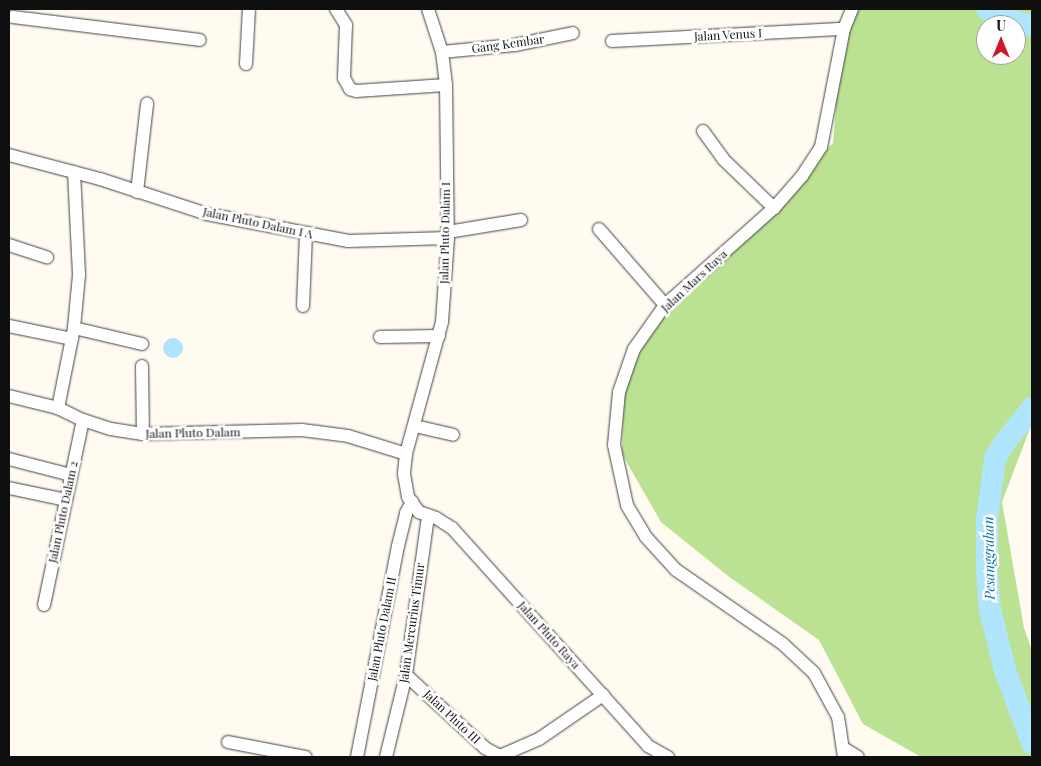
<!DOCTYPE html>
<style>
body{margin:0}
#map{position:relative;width:1041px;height:766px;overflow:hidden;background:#fffbf1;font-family:"Playfair Display",serif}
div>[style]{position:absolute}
.forest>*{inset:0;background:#bbe193}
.water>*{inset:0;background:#afe5fd}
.round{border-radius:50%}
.river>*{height:22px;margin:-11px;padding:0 11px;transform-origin:11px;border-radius:11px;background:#afe5fd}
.roads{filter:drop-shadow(0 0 1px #424242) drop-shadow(0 0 1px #424242)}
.minor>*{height:12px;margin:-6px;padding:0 6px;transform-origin:6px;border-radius:6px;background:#fff}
span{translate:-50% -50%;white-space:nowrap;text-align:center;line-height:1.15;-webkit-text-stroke:5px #fff;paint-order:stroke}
.street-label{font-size:12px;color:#0f0f0f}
.water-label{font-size:14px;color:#0972b0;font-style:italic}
.frame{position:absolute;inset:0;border:10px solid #0f0f0f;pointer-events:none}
.north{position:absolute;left:976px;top:15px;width:50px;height:50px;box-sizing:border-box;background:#fff;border:1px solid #9f9f9f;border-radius:50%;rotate:0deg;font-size:14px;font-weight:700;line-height:20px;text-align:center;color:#0f0f0f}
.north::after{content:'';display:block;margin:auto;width:18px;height:22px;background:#cf172c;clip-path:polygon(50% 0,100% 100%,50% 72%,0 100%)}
</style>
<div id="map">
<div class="forest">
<i style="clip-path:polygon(evenodd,848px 9px,1032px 9px,1032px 423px,1002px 502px,1024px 628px,1032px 651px,1032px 757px,921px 757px,863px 724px,819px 640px,728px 576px,661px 522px,622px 454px,624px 388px,654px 321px,833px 143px,842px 31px,848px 9px,986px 25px,1016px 25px,1016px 55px,986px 55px,986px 25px)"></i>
</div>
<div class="water">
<i class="round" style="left:163px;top:338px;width:20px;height:20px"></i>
</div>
<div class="river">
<i style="left:987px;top:9px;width:20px;rotate:30deg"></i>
<i style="left:1004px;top:19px;width:29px;rotate:14deg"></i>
<i style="left:1032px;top:408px;width:51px;rotate:127.8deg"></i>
<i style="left:1001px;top:448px;width:13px;rotate:119deg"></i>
<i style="left:995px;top:459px;width:62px;rotate:97.5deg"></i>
<i style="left:987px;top:520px;width:50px;rotate:90deg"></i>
<i style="left:987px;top:570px;width:39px;rotate:86deg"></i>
<i style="left:990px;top:609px;width:63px;rotate:76.2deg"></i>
<i style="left:1005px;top:670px;width:78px;rotate:69.7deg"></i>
</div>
<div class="roads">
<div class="minor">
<i style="left:336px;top:9px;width:19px;rotate:58deg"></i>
<i style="left:346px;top:25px;width:53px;rotate:92.2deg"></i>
<i style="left:344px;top:78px;width:13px;rotate:61deg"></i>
<i style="left:350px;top:89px;width:6px;rotate:18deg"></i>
<i style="left:356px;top:91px;width:90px;rotate:-3.8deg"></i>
<i style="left:428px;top:9px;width:45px;rotate:72deg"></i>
<i style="left:442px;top:52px;width:33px;rotate:83deg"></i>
<i style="left:446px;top:85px;width:153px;rotate:89.3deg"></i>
<i style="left:448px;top:238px;width:84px;rotate:94.1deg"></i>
<i style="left:442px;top:322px;width:137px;rotate:105.3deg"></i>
<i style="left:406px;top:454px;width:20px;rotate:96deg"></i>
<i style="left:404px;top:474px;width:23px;rotate:80deg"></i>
<i style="left:408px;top:497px;width:19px;rotate:54deg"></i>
<i style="left:419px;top:512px;width:18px;rotate:19deg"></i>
<i style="left:436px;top:518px;width:19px;rotate:32deg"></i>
<i style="left:452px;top:528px;width:293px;rotate:48deg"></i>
<i style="left:648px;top:746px;width:23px;rotate:29deg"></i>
<i style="left:13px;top:17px;width:188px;rotate:7deg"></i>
<i style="left:612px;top:41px;width:232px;rotate:-3deg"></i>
<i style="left:442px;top:52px;width:73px;rotate:-5.5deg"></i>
<i style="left:515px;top:45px;width:59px;rotate:-11.7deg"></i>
<i style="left:246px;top:64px;width:55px;rotate:-86.9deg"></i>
<i style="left:703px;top:131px;width:34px;rotate:54deg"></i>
<i style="left:723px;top:159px;width:71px;rotate:43.9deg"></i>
<i style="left:9px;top:155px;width:94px;rotate:14.8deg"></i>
<i style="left:100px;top:179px;width:113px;rotate:18.1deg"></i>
<i style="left:207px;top:214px;width:144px;rotate:10.8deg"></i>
<i style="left:348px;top:241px;width:100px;rotate:-1.7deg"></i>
<i style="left:74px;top:172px;width:103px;rotate:87.2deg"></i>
<i style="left:79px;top:275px;width:53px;rotate:95.4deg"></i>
<i style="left:74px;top:328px;width:82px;rotate:101.3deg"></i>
<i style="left:58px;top:408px;width:28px;rotate:26deg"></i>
<i style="left:83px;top:420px;width:29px;rotate:18deg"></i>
<i style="left:111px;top:429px;width:32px;rotate:9deg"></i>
<i style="left:143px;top:434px;width:159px;rotate:-1.4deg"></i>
<i style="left:302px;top:430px;width:46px;rotate:7.4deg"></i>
<i style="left:348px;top:436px;width:61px;rotate:17.2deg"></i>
<i style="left:137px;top:192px;width:89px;rotate:-83.5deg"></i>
<i style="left:599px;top:229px;width:101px;rotate:49deg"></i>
<i style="left:448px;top:232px;width:74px;rotate:-9.3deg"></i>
<i style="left:9px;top:245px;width:40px;rotate:18deg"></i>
<i style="left:303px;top:306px;width:73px;rotate:-87.6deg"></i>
<i style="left:9px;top:326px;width:64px;rotate:11.7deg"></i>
<i style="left:74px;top:328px;width:70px;rotate:13.2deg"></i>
<i style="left:380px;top:337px;width:59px;rotate:-1deg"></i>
<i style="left:142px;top:366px;width:68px;rotate:89.2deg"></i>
<i style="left:9px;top:396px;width:50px;rotate:13.8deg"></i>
<i style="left:415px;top:426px;width:39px;rotate:13deg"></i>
<i style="left:9px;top:459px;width:64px;rotate:14.5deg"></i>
<i style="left:9px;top:488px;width:58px;rotate:11.9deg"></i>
<i style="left:44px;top:605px;width:189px;rotate:-78.1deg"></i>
<i style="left:406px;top:675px;width:108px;rotate:42.7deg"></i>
<i style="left:485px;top:748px;width:17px;rotate:28deg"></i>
<i style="left:500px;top:756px;width:43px;rotate:-23.6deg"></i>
<i style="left:539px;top:739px;width:78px;rotate:-34.5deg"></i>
<i style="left:228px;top:742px;width:79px;rotate:10.9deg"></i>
<i style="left:845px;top:749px;width:15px;rotate:32deg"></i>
<i style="left:357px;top:757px;width:215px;rotate:-79deg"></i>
<i style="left:398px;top:546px;width:34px;rotate:-76deg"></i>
<i style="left:406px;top:513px;width:13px;rotate:-61deg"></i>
<i style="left:386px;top:757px;width:84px;rotate:-76.3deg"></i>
<i style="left:406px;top:675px;width:161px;rotate:-82.1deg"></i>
<i style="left:844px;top:757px;width:40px;rotate:-98.5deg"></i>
<i style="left:838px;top:717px;width:50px;rotate:-118.6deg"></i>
<i style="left:814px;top:673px;width:42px;rotate:-136.9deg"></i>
<i style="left:783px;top:644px;width:130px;rotate:-145.3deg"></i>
<i style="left:676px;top:570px;width:45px;rotate:-132.3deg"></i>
<i style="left:646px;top:537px;width:37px;rotate:-121deg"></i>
<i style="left:627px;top:505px;width:61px;rotate:-102.2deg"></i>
<i style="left:614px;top:445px;width:53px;rotate:-84.6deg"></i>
<i style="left:619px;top:392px;width:46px;rotate:-70.8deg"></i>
<i style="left:634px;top:349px;width:54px;rotate:-54.8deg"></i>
<i style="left:665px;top:305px;width:146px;rotate:-41.7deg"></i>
<i style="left:774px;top:208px;width:43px;rotate:-48.8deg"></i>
<i style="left:802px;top:176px;width:35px;rotate:-57deg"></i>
<i style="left:821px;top:147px;width:120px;rotate:-79deg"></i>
<i style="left:844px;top:29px;width:22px;rotate:-68deg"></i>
</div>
</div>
<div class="street-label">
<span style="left:728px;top:35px;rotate:-3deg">Jalan Venus I</span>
<span style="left:508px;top:44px;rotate:-8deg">Gang Kembar</span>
<span style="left:258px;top:223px;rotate:12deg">Jalan Pluto Dalam I A</span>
<span style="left:445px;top:233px;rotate:-89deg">Jalan Pluto Dalam I</span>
<span style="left:694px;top:281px;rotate:-43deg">Jalan Mars Raya</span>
<span style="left:193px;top:433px;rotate:-1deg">Jalan Pluto Dalam</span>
<span style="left:63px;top:512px;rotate:-78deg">Jalan Pluto Dalam 2</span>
<span style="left:412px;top:623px;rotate:-82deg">Jalan Mercurius Timur</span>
<span style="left:382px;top:629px;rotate:-79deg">Jalan Pluto Dalam II</span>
<span style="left:549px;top:635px;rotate:48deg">Jalan Pluto Raya</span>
<span style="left:452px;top:717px;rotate:43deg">Jalan Pluto III</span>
</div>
<div class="water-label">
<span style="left:989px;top:558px;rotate:-91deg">Pesanggrahan</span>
</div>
<div class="frame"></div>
<div class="north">U</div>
</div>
